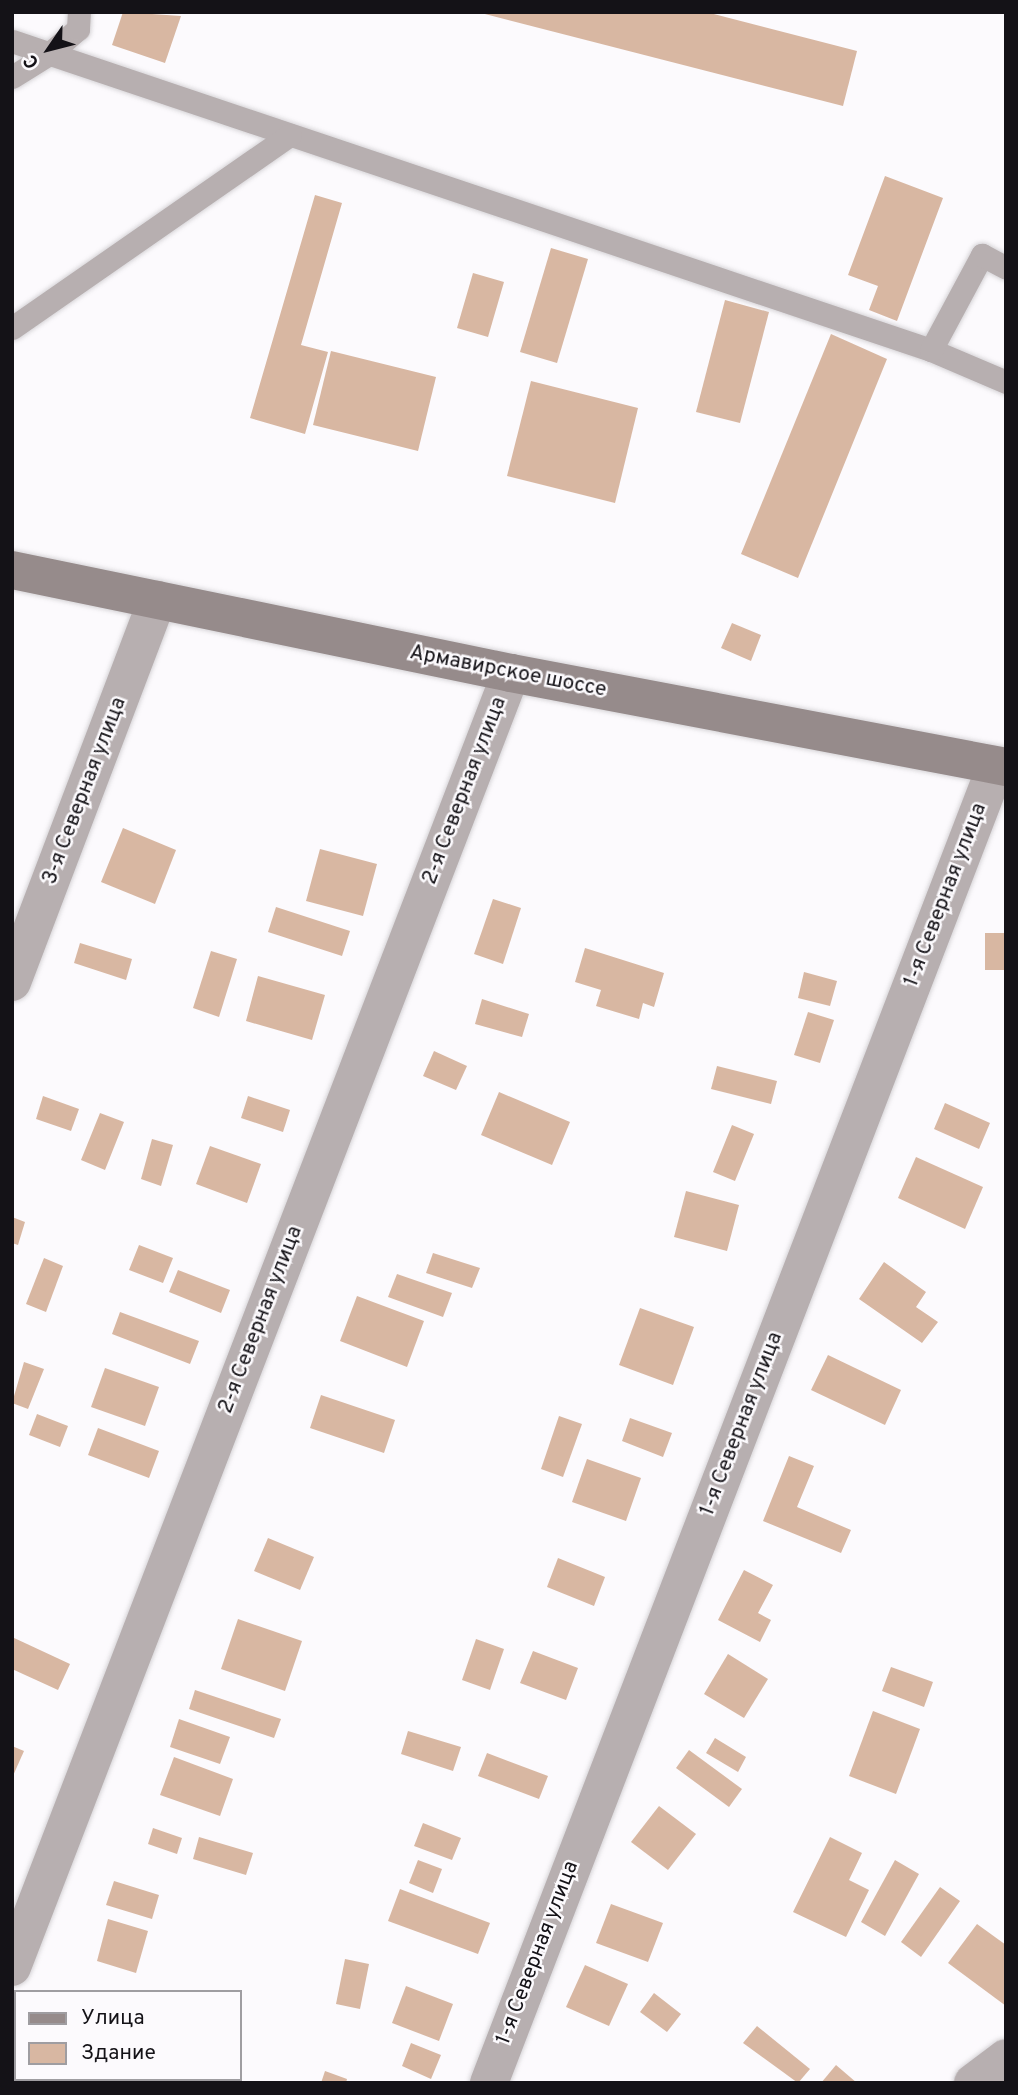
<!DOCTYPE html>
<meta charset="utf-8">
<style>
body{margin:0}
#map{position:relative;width:1018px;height:2095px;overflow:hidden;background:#fcfafd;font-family:Overpass,sans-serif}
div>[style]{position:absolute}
.building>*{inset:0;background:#d8b7a2}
.roads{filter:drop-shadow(0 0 2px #d7d5d8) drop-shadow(0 0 2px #d7d5d8)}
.service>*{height:23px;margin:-11.5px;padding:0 11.5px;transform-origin:11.5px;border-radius:11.5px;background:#b7afb0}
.minor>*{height:38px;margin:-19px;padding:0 19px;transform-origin:19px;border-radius:19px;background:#b7afb0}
.secondary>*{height:38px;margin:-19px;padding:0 19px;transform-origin:19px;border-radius:19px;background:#968b8b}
span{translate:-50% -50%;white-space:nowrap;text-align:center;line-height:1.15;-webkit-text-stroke:5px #fcfafd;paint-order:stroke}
.street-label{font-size:21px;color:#141217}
.frame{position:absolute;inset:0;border:14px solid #141217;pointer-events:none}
.legend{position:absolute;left:14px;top:1990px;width:228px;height:91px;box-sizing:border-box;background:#fcfafd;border:2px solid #9f9da1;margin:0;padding:9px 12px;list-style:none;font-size:21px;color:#141217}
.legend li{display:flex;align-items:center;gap:14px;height:35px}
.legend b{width:35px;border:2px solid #9f9da1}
.north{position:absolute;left:14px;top:14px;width:70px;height:70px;-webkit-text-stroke:5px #fcfafd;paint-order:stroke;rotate:235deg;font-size:19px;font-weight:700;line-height:28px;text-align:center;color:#141217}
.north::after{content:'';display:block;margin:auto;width:24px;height:32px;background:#141217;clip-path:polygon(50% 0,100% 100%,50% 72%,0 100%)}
</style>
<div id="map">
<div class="building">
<i style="clip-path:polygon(123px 12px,181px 16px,165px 63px,112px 45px)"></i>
<i style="clip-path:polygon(706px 12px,857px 51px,843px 106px,481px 13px)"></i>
<i style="clip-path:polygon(885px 176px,943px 198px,897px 321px,869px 310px,878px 286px,848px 275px)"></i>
<i style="clip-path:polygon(315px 195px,342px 203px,301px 345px,328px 352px,305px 434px,250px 418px)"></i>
<i style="clip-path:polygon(551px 248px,588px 259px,557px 363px,520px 352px)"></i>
<i style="clip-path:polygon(473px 273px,504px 282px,488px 337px,457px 328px)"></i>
<i style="clip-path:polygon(725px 300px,769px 312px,740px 423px,696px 412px)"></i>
<i style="clip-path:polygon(831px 334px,887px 359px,798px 578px,741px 554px)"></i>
<i style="clip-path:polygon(331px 351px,436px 377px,418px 451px,313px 425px)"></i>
<i style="clip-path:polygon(531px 381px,638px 408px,615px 503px,507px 476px)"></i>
<i style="clip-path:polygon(732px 623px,761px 635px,751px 661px,721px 648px)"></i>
<i style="clip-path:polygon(123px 828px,176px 850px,155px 904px,101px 882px)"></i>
<i style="clip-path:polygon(320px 849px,377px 864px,363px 916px,306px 901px)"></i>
<i style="clip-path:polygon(493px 899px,521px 908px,503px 964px,474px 954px)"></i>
<i style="clip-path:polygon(276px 907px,350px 931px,342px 956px,268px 932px)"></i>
<i style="clip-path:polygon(985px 933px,1006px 933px,1006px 970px,985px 970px)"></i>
<i style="clip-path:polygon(80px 943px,132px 959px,126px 980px,74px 963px)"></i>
<i style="clip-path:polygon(585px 948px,664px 973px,654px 1007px,643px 1003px,639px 1019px,596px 1006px,601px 990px,575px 982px)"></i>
<i style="clip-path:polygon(211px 951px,237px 959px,219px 1017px,193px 1008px)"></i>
<i style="clip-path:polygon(804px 972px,837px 981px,830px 1006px,798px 998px)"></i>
<i style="clip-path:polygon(258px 976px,325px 995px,312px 1040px,246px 1021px)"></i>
<i style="clip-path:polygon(482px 999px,529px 1014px,522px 1037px,475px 1024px)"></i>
<i style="clip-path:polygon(808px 1012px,834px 1020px,820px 1063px,794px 1055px)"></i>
<i style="clip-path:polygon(434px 1051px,467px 1066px,456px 1090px,423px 1076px)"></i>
<i style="clip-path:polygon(717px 1066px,777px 1081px,771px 1104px,711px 1089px)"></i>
<i style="clip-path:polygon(499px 1092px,570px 1122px,552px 1165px,481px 1135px)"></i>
<i style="clip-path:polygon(43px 1096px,79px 1109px,71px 1131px,36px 1119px)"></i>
<i style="clip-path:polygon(248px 1096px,290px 1110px,283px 1132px,241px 1118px)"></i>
<i style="clip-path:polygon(945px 1103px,990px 1123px,979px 1149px,934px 1129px)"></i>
<i style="clip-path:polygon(100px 1113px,124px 1122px,105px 1170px,81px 1160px)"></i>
<i style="clip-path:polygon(732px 1125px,754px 1134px,735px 1181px,713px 1172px)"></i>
<i style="clip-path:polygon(152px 1139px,173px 1145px,161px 1186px,141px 1179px)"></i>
<i style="clip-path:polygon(210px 1146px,261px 1164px,247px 1203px,196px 1184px)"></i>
<i style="clip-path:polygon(916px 1157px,983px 1187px,965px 1229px,898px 1198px)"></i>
<i style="clip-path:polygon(686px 1191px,739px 1205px,727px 1251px,674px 1237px)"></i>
<i style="clip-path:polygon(12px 1217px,25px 1222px,18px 1245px,12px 1243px)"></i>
<i style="clip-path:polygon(139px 1245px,173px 1258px,163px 1283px,129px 1270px)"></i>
<i style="clip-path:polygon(433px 1253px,480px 1268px,472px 1288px,426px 1273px)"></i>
<i style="clip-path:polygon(44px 1258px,63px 1266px,46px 1312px,26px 1304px)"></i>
<i style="clip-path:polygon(884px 1262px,926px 1292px,916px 1307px,938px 1322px,922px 1343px,859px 1299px)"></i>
<i style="clip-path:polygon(178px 1270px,230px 1290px,221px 1313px,169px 1292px)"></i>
<i style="clip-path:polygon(397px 1274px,452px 1293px,443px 1317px,388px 1297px)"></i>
<i style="clip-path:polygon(357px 1296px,424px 1321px,407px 1367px,340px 1341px)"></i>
<i style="clip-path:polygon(640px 1308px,694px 1327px,673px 1385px,619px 1365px)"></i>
<i style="clip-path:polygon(120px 1312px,199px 1341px,190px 1364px,112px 1334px)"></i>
<i style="clip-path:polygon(828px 1355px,901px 1390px,885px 1425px,811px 1390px)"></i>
<i style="clip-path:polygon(24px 1362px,44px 1369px,28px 1409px,12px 1403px)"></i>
<i style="clip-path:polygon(105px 1368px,159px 1387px,145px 1426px,91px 1407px)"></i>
<i style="clip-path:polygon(321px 1395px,395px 1420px,384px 1453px,310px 1428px)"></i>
<i style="clip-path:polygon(37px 1414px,68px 1426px,60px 1447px,29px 1435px)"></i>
<i style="clip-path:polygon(559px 1416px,582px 1424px,563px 1477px,541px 1469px)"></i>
<i style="clip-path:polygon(630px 1418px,672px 1433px,663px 1457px,622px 1441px)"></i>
<i style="clip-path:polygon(98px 1428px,159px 1451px,149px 1478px,88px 1455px)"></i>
<i style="clip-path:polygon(789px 1456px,814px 1466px,797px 1507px,851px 1530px,841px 1553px,763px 1521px)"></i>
<i style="clip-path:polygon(587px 1459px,641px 1478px,626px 1521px,572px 1502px)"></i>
<i style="clip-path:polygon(268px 1538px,314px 1557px,300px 1590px,254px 1571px)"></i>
<i style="clip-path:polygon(558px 1558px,605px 1577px,594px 1606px,547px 1587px)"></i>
<i style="clip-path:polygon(744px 1570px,773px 1585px,758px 1613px,771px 1620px,760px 1642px,718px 1620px)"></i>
<i style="clip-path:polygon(238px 1619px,302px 1641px,285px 1691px,221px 1669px)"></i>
<i style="clip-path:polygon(12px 1637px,70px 1664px,58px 1690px,12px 1669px)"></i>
<i style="clip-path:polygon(476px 1639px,504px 1649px,490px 1690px,462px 1680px)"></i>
<i style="clip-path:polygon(533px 1651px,578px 1668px,566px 1700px,520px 1683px)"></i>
<i style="clip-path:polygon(728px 1654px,768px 1679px,744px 1718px,704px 1694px)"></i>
<i style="clip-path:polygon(891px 1667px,933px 1682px,924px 1707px,882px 1691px)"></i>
<i style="clip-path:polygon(195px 1690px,281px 1719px,274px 1738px,189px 1709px)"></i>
<i style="clip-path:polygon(873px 1711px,920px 1729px,896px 1794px,849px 1776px)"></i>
<i style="clip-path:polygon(179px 1719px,230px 1737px,220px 1764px,170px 1747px)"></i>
<i style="clip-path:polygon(408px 1731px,461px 1747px,453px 1771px,401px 1754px)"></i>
<i style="clip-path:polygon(715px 1738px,746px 1757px,738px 1772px,706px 1753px)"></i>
<i style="clip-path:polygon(12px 1746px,24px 1751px,12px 1778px)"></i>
<i style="clip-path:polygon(689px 1750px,742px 1789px,729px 1807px,676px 1768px)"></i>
<i style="clip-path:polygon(487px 1753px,548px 1776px,539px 1799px,478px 1776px)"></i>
<i style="clip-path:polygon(174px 1757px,233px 1779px,220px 1816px,160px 1795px)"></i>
<i style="clip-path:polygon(659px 1806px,696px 1834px,668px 1870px,631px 1842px)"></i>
<i style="clip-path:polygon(423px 1823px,461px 1838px,452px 1860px,414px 1846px)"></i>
<i style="clip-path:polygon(153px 1828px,182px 1838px,177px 1854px,148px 1844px)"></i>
<i style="clip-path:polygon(199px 1837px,253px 1853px,246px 1875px,193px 1859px)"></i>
<i style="clip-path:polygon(830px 1837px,862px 1853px,849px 1880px,869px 1890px,846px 1937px,793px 1912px)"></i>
<i style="clip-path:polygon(418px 1860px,442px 1869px,433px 1893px,409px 1883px)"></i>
<i style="clip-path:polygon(895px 1860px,919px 1874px,885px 1936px,861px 1922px)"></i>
<i style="clip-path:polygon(114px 1881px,159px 1895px,152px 1919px,106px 1905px)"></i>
<i style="clip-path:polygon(940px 1887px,960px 1901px,921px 1957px,901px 1942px)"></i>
<i style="clip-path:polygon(400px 1889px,490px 1923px,478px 1954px,388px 1921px)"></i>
<i style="clip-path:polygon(611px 1904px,663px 1923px,648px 1962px,596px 1943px)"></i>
<i style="clip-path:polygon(108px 1919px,148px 1931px,136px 1973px,97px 1961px)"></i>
<i style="clip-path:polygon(977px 1924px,1006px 1945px,1006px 2006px,948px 1963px)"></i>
<i style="clip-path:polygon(345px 1959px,369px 1964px,360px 2009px,336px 2004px)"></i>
<i style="clip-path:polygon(585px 1965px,628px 1984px,609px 2026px,566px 2007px)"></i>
<i style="clip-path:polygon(406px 1986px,453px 2004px,439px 2041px,392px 2023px)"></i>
<i style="clip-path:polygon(654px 1993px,681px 2014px,667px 2032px,640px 2012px)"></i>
<i style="clip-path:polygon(757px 2026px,810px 2069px,798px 2083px,743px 2043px)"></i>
<i style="clip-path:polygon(411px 2043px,441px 2055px,431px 2079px,402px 2066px)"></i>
<i style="clip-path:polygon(836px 2065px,857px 2083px,821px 2083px)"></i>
<i style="clip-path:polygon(325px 2071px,347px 2079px,346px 2083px,321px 2083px)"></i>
</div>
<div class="roads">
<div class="service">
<i style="left:12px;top:41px;width:970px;rotate:18.58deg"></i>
<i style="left:931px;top:350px;width:82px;rotate:23.1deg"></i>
<i style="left:12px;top:77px;width:44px;rotate:-31.9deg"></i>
<i style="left:49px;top:54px;width:38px;rotate:-41deg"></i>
<i style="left:78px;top:29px;width:17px;rotate:-87deg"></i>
<i style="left:12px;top:328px;width:338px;rotate:-34.8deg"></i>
<i style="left:931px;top:350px;width:108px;rotate:-61.8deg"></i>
<i style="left:982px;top:255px;width:27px;rotate:28deg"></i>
</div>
<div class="minor">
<i style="left:12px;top:982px;width:409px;rotate:-69.2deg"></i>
<i style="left:12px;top:1967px;width:1387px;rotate:-68.91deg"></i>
<i style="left:489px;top:2083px;width:1411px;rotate:-68.94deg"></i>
<i style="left:973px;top:2083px;width:41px;rotate:-37.1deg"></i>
</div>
<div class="secondary">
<i style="left:12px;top:570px;width:510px;rotate:11.66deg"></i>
<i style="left:511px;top:673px;width:504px;rotate:10.75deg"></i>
</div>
</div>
<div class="street-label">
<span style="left:508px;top:672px;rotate:11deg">Армавирское шоссе</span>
<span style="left:85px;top:791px;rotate:-69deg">3-я Северная улица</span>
<span style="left:465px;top:791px;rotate:-69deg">2-я Северная улица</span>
<span style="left:946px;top:895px;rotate:-69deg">1-я Северная улица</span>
<span style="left:261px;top:1320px;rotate:-69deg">2-я Северная улица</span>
<span style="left:742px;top:1424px;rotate:-69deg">1-я Северная улица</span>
<span style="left:538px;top:1953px;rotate:-69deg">1-я Северная улица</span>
</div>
<div class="frame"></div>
<ul class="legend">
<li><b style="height:9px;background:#968b8b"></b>Улица</li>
<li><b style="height:19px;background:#d8b7a2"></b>Здание</li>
</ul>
<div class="north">С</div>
</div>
